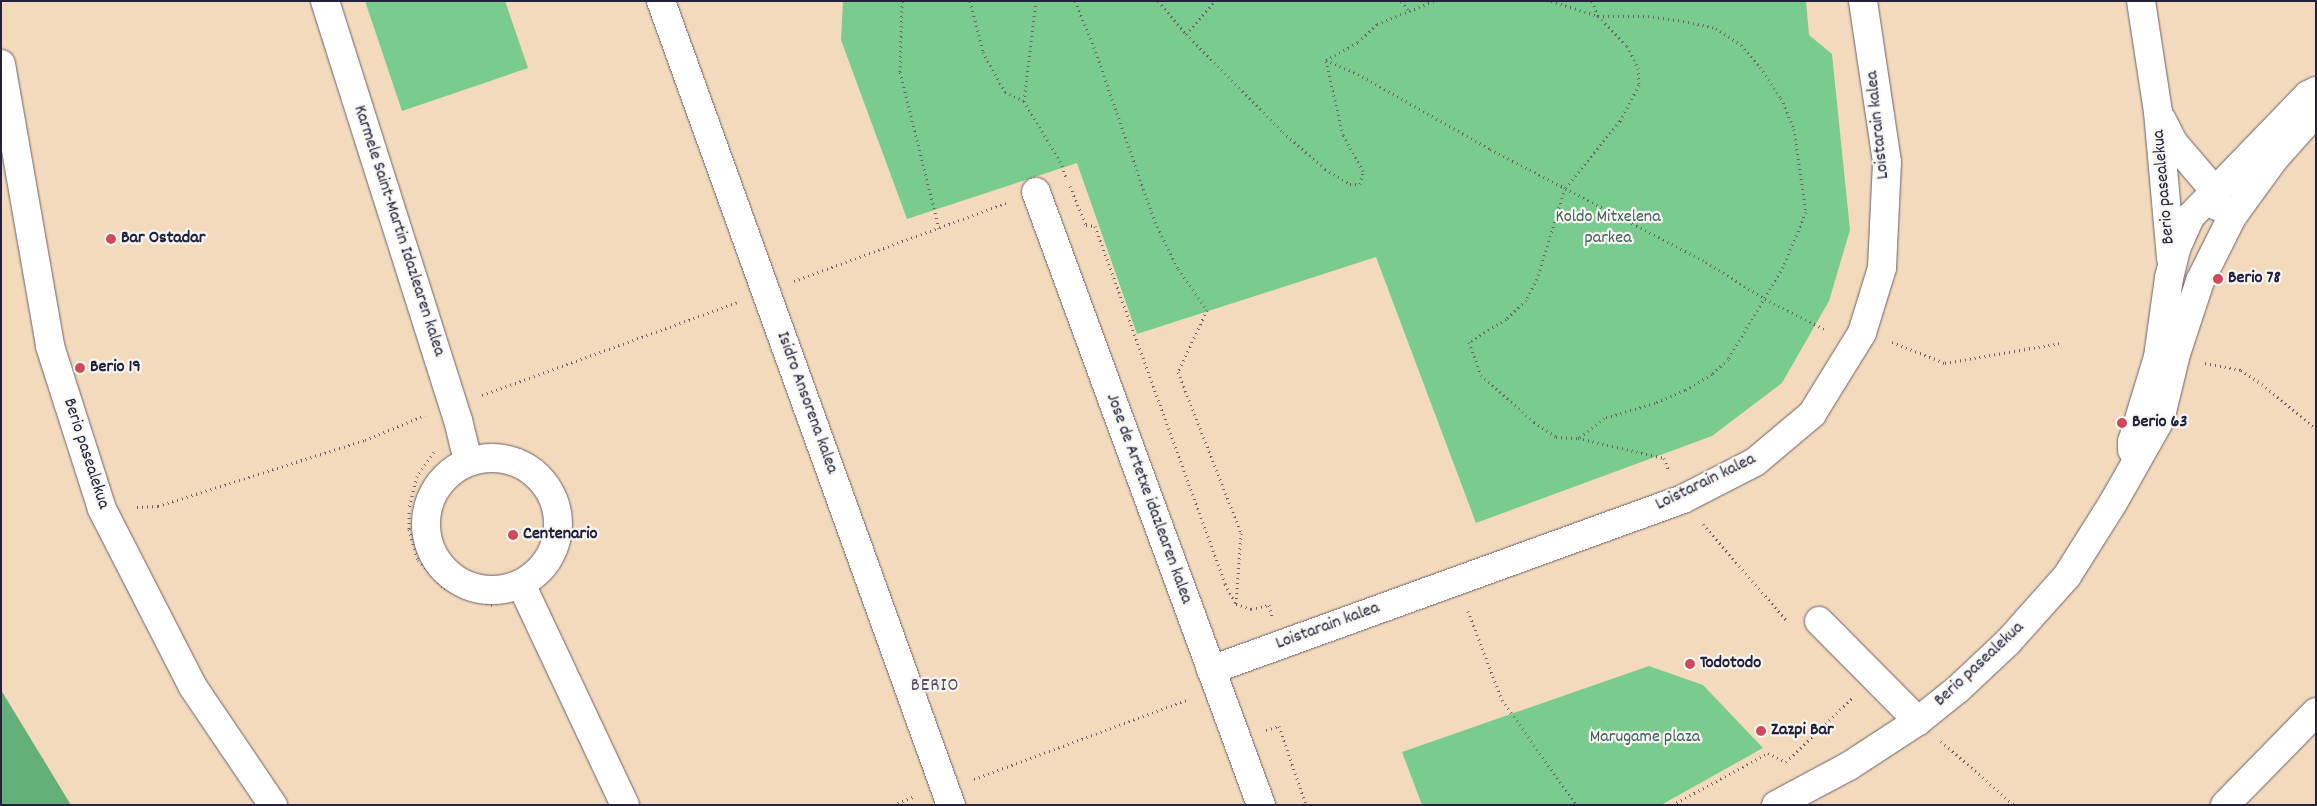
<!DOCTYPE html>
<style>
body{margin:0}
#map{position:relative;width:2317px;height:806px;overflow:hidden;background:#f4dabd;font-family:Dekko,sans-serif}
div>[style]{position:absolute}
.green>*{inset:0;background:#7acc8e}
.forest>*{inset:0;background:#63b079}
.path>*{height:3px;margin-top:-1.5px;transform-origin:0;background:repeating-linear-gradient(90deg,#6c6268 0 1px,transparent 0 5px)}
.roads{filter:drop-shadow(0 0 1px #6c6268) drop-shadow(0 0 1px #6c6268)}
.minor>*{height:28px;margin:-14px;padding:0 14px;transform-origin:14px;border-radius:14px;background:#fff}
.minor>.ring{margin:-14px;padding:0;box-sizing:content-box;background:none;border:28px solid #fff;border-radius:50%}
.dots>*{width:14px;height:14px;translate:-50% -50%;box-sizing:border-box;border:2px solid #f6f6f2;border-radius:50%}
span{translate:-50% -50%;white-space:nowrap;text-align:center;line-height:1.15;-webkit-text-stroke:4.5px #f6f6f2;paint-order:stroke}
.street-label{font-size:18px;color:#22223b}
.park-label{font-size:18px;color:#415e58}
.poi-label{font-size:18px;color:#22223b;font-weight:700}
.left{translate:0 -50%;text-align:left}
.neighbourhood-label{font-size:19px;color:#5b4b66;letter-spacing:1px}
.frame{position:absolute;inset:0;border:2px solid #22223b;pointer-events:none}
</style>
<div id="map">
<div class="green">
<i style="clip-path:polygon(365px 1px,505px 1px,528px 68px,402px 111px)"></i>
<i style="clip-path:polygon(843px 1px,1806px 1px,1809px 35px,1832px 54px,1850px 230px,1829px 301px,1782px 383px,1712px 436px,1476px 523px,1376px 257px,1137px 334px,1077px 163px,907px 219px,841px 40px)"></i>
<i style="clip-path:polygon(1649px 666px,1703px 685px,1763px 748px,1661px 805px,1422px 805px,1402px 752px)"></i>
</div>
<div class="forest">
<i style="clip-path:polygon(1px 690px,71px 805px,1px 805px)"></i>
</div>
<div class="path">
<i style="left:902px;top:1px;width:71px;rotate:91.6deg"></i>
<i style="left:900px;top:72px;width:161px;rotate:76deg"></i>
<i style="left:970px;top:1px;width:53px;rotate:75.7deg"></i>
<i style="left:983px;top:52px;width:46px;rotate:61.2deg"></i>
<i style="left:1005px;top:92px;width:21px;rotate:25deg"></i>
<i style="left:1024px;top:101px;width:70px;rotate:59deg"></i>
<i style="left:1060px;top:161px;width:20px;rotate:70deg"></i>
<i style="left:1075px;top:1px;width:50px;rotate:67.6deg"></i>
<i style="left:1094px;top:47px;width:185px;rotate:70.8deg"></i>
<i style="left:1155px;top:222px;width:52px;rotate:63.9deg"></i>
<i style="left:1178px;top:269px;width:50px;rotate:54.7deg"></i>
<i style="left:1207px;top:310px;width:68px;rotate:115.1deg"></i>
<i style="left:1178px;top:372px;width:173px;rotate:68.6deg"></i>
<i style="left:1241px;top:533px;width:71px;rotate:94deg"></i>
<i style="left:1158px;top:1px;width:43px;rotate:49.7deg"></i>
<i style="left:1186px;top:34px;width:138px;rotate:45.3deg"></i>
<i style="left:1283px;top:132px;width:56px;rotate:41.4deg"></i>
<i style="left:1325px;top:169px;width:29px;rotate:31deg"></i>
<i style="left:1350px;top:184px;width:10px"></i>
<i style="left:1360px;top:184px;width:13px;rotate:-77deg"></i>
<i style="left:1363px;top:171px;width:41px;rotate:-119.1deg"></i>
<i style="left:1343px;top:135px;width:76px;rotate:-102.9deg"></i>
<i style="left:1401px;top:1px;width:11px;rotate:52deg"></i>
<i style="left:1551px;top:1px;width:49px;rotate:17.7deg"></i>
<i style="left:1598px;top:16px;width:50px"></i>
<i style="left:1648px;top:16px;width:35px;rotate:8deg"></i>
<i style="left:1683px;top:21px;width:34px;rotate:12deg"></i>
<i style="left:1716px;top:28px;width:30px;rotate:34deg"></i>
<i style="left:1741px;top:45px;width:29px;rotate:49deg"></i>
<i style="left:1760px;top:67px;width:37px;rotate:56deg"></i>
<i style="left:1781px;top:98px;width:34px;rotate:67deg"></i>
<i style="left:1794px;top:129px;width:84px;rotate:81.8deg"></i>
<i style="left:1806px;top:212px;width:60px;rotate:112.7deg"></i>
<i style="left:1783px;top:267px;width:107px;rotate:120.9deg"></i>
<i style="left:1728px;top:359px;width:22px;rotate:137deg"></i>
<i style="left:1712px;top:374px;width:31px;rotate:149deg"></i>
<i style="left:1685px;top:390px;width:33px;rotate:157deg"></i>
<i style="left:1655px;top:403px;width:53px;rotate:163.6deg"></i>
<i style="left:1604px;top:418px;width:33px;rotate:142deg"></i>
<i style="left:1592px;top:1px;width:16px;rotate:68deg"></i>
<i style="left:1598px;top:16px;width:42px;rotate:46deg"></i>
<i style="left:1627px;top:46px;width:25px;rotate:63deg"></i>
<i style="left:1638px;top:68px;width:17px;rotate:87deg"></i>
<i style="left:1639px;top:85px;width:41px;rotate:117.8deg"></i>
<i style="left:1620px;top:121px;width:87px;rotate:129.4deg"></i>
<i style="left:1565px;top:188px;width:95px;rotate:107.1deg"></i>
<i style="left:1537px;top:279px;width:24px;rotate:118deg"></i>
<i style="left:1526px;top:300px;width:28px;rotate:136deg"></i>
<i style="left:1506px;top:319px;width:44px;rotate:148.1deg"></i>
<i style="left:1469px;top:342px;width:35px;rotate:70deg"></i>
<i style="left:1481px;top:375px;width:71px;rotate:41.6deg"></i>
<i style="left:1534px;top:422px;width:27px;rotate:34deg"></i>
<i style="left:1556px;top:437px;width:22px;rotate:3deg"></i>
<i style="left:1578px;top:438px;width:88px;rotate:13.1deg"></i>
<i style="left:1664px;top:458px;width:14px;rotate:69deg"></i>
<i style="left:1186px;top:34px;width:44px;rotate:-48.7deg"></i>
<i style="left:1326px;top:60px;width:35px;rotate:24deg"></i>
<i style="left:1358px;top:74px;width:152px;rotate:29.6deg"></i>
<i style="left:1490px;top:149px;width:244px;rotate:27.6deg"></i>
<i style="left:1706px;top:262px;width:70px;rotate:32.1deg"></i>
<i style="left:1765px;top:299px;width:68px;rotate:26.9deg"></i>
<i style="left:1326px;top:60px;width:37px;rotate:-29deg"></i>
<i style="left:1358px;top:42px;width:26px;rotate:-43deg"></i>
<i style="left:1377px;top:24px;width:61px;rotate:-22deg"></i>
<i style="left:1024px;top:101px;width:101px;rotate:-83.2deg"></i>
<i style="left:1070px;top:186px;width:42px;rotate:67.7deg"></i>
<i style="left:1086px;top:225px;width:9px;rotate:6deg"></i>
<i style="left:1095px;top:226px;width:381px;rotate:70deg"></i>
<i style="left:1225px;top:584px;width:23px;rotate:61deg"></i>
<i style="left:1236px;top:604px;width:16px;rotate:18deg"></i>
<i style="left:1251px;top:609px;width:18px;rotate:-13deg"></i>
<i style="left:1269px;top:605px;width:11px;rotate:75deg"></i>
<i style="left:794px;top:281px;width:226px;rotate:-20.2deg"></i>
<i style="left:1892px;top:342px;width:57px;rotate:21.6deg"></i>
<i style="left:1945px;top:363px;width:118px;rotate:-9.8deg"></i>
<i style="left:2205px;top:363px;width:37px;rotate:11deg"></i>
<i style="left:2241px;top:370px;width:25px;rotate:34deg"></i>
<i style="left:2262px;top:384px;width:70px;rotate:39.8deg"></i>
<i style="left:482px;top:395px;width:271px;rotate:-20deg"></i>
<i style="left:434px;top:452px;width:29px;rotate:125deg"></i>
<i style="left:417px;top:476px;width:33px;rotate:104deg"></i>
<i style="left:409px;top:508px;width:21px;rotate:90deg"></i>
<i style="left:409px;top:529px;width:32px;rotate:74deg"></i>
<i style="left:418px;top:560px;width:38px;rotate:47deg"></i>
<i style="left:444px;top:588px;width:55px;rotate:19.1deg"></i>
<i style="left:137px;top:507px;width:21px;rotate:-3deg"></i>
<i style="left:158px;top:506px;width:217px;rotate:-17.7deg"></i>
<i style="left:365px;top:440px;width:65px;rotate:-22.6deg"></i>
<i style="left:1703px;top:524px;width:128px;rotate:49.1deg"></i>
<i style="left:1468px;top:611px;width:95px;rotate:69.1deg"></i>
<i style="left:1502px;top:700px;width:129px;rotate:54.5deg"></i>
<i style="left:1266px;top:730px;width:14px;rotate:-17deg"></i>
<i style="left:1279px;top:726px;width:83px;rotate:71.1deg"></i>
<i style="left:1941px;top:741px;width:97px;rotate:41.2deg"></i>
<i style="left:974px;top:779px;width:229px;rotate:-20.4deg"></i>
<i style="left:893px;top:805px;width:24px;rotate:-22deg"></i>
<i style="left:1672px;top:805px;width:109px;rotate:-28.4deg"></i>
<i style="left:1768px;top:753px;width:20px;rotate:27deg"></i>
<i style="left:1786px;top:762px;width:93px;rotate:-44.1deg"></i>
</div>
<div class="roads">
<div class="minor">
<i style="left:325px;top:1px;width:440px;rotate:72.4deg"></i>
<i style="left:458px;top:420px;width:42px;rotate:76.3deg"></i>
<i style="left:661px;top:1px;width:855px;rotate:70.17deg"></i>
<i style="left:2141px;top:1px;width:112px;rotate:81.3deg"></i>
<i style="left:2158px;top:112px;width:147px;rotate:84.9deg"></i>
<i style="left:1px;top:64px;width:286px;rotate:80.1deg"></i>
<i style="left:50px;top:346px;width:171px;rotate:72.3deg"></i>
<i style="left:102px;top:509px;width:200px;rotate:62.9deg"></i>
<i style="left:193px;top:687px;width:143px;rotate:55.9deg"></i>
<i style="left:2162px;top:120px;width:25px;rotate:63deg"></i>
<i style="left:2173px;top:142px;width:63px;rotate:49.5deg"></i>
<i style="left:2214px;top:190px;width:17px;rotate:77deg"></i>
<i style="left:1036px;top:192px;width:653px;rotate:69.84deg"></i>
<i style="left:2132px;top:450px;width:8px;rotate:-90deg"></i>
<i style="left:2132px;top:442px;width:89px;rotate:-73deg"></i>
<i style="left:2158px;top:357px;width:80px;rotate:-82.1deg"></i>
<i style="left:2169px;top:278px;width:30px;rotate:-76deg"></i>
<i style="left:2176px;top:249px;width:36px;rotate:-66deg"></i>
<i style="left:2191px;top:216px;width:168px;rotate:-46deg"></i>
<i style="left:2308px;top:95px;width:9px;rotate:-27deg"></i>
<i class="ring" style="left:426px;top:458px;width:104px;height:104px"></i>
<i style="left:521px;top:584px;width:244px;rotate:64.8deg"></i>
<i style="left:1819px;top:621px;width:141px;rotate:45.3deg"></i>
<i style="left:1211px;top:670px;width:502px;rotate:-19.91deg"></i>
<i style="left:1683px;top:499px;width:81px;rotate:-27.2deg"></i>
<i style="left:1755px;top:462px;width:75px;rotate:-40.1deg"></i>
<i style="left:1812px;top:414px;width:95px;rotate:-58.3deg"></i>
<i style="left:1862px;top:333px;width:68px;rotate:-72.9deg"></i>
<i style="left:1882px;top:268px;width:106px;rotate:-87.3deg"></i>
<i style="left:1887px;top:162px;width:163px;rotate:-98.5deg"></i>
<i style="left:1776px;top:805px;width:83px;rotate:-28.1deg"></i>
<i style="left:1849px;top:766px;width:82px;rotate:-33.1deg"></i>
<i style="left:1918px;top:721px;width:51px;rotate:-38.7deg"></i>
<i style="left:1958px;top:689px;width:69px;rotate:-43.2deg"></i>
<i style="left:2008px;top:642px;width:89px;rotate:-48.2deg"></i>
<i style="left:2067px;top:576px;width:86px;rotate:-57.8deg"></i>
<i style="left:2113px;top:503px;width:95px;rotate:-60.5deg"></i>
<i style="left:2160px;top:420px;width:68px;rotate:-76.4deg"></i>
<i style="left:2176px;top:354px;width:77px;rotate:-71.8deg"></i>
<i style="left:2200px;top:281px;width:72px;rotate:-63.4deg"></i>
<i style="left:2232px;top:217px;width:72px;rotate:-54.1deg"></i>
<i style="left:2274px;top:159px;width:63px;rotate:-48.2deg"></i>
<i style="left:2225px;top:805px;width:130px;rotate:-45.6deg"></i>
</div>
</div>
<div class="dots">
<i style="left:111px;top:239px;background:#d1495b"></i>
<i style="left:2218px;top:279px;background:#d1495b"></i>
<i style="left:80px;top:368px;background:#d1495b"></i>
<i style="left:2122px;top:423px;background:#d1495b"></i>
<i style="left:513px;top:535px;background:#d1495b"></i>
<i style="left:1690px;top:664px;background:#d1495b"></i>
<i style="left:1761px;top:731px;background:#d1495b"></i>
</div>
<div class="street-label">
<span style="left:1879px;top:125px;rotate:-96deg">Loistarain kalea</span>
<span style="left:2165px;top:187px;rotate:-95deg">Berio pasealekua</span>
<span style="left:398px;top:231px;rotate:72deg">Karmele Saint-Martin Idazlearen kalea</span>
<span style="left:806px;top:403px;rotate:70deg">Isidro Ansorena kalea</span>
<span style="left:85px;top:454px;rotate:72deg">Berio pasealekua</span>
<span style="left:1706px;top:483px;rotate:-26deg">Loistarain kalea</span>
<span style="left:1148px;top:499px;rotate:70deg">Jose de Artetxe idazlearen kalea</span>
<span style="left:1328px;top:627px;rotate:-20deg">Loistarain kalea</span>
<span style="left:1980px;top:665px;rotate:-43deg">Berio pasealekua</span>
</div>
<div class="park-label">
<span style="left:1608px;top:229px">Koldo Mitxelena<br>parkea</span>
<span style="left:1645px;top:738px">Marugame plaza</span>
</div>
<div class="poi-label">
<span class="left" style="left:121px;top:239px">Bar Ostadar</span>
<span class="left" style="left:2228px;top:279px">Berio 78</span>
<span class="left" style="left:90px;top:368px">Berio 19</span>
<span class="left" style="left:2132px;top:423px">Berio 63</span>
<span class="left" style="left:523px;top:535px">Centenario</span>
<span class="left" style="left:1700px;top:664px">Todotodo</span>
<span class="left" style="left:1771px;top:731px">Zazpi Bar</span>
</div>
<div class="neighbourhood-label">
<span style="left:935px;top:687px">BERIO</span>
</div>
<div class="frame"></div>
</div>
